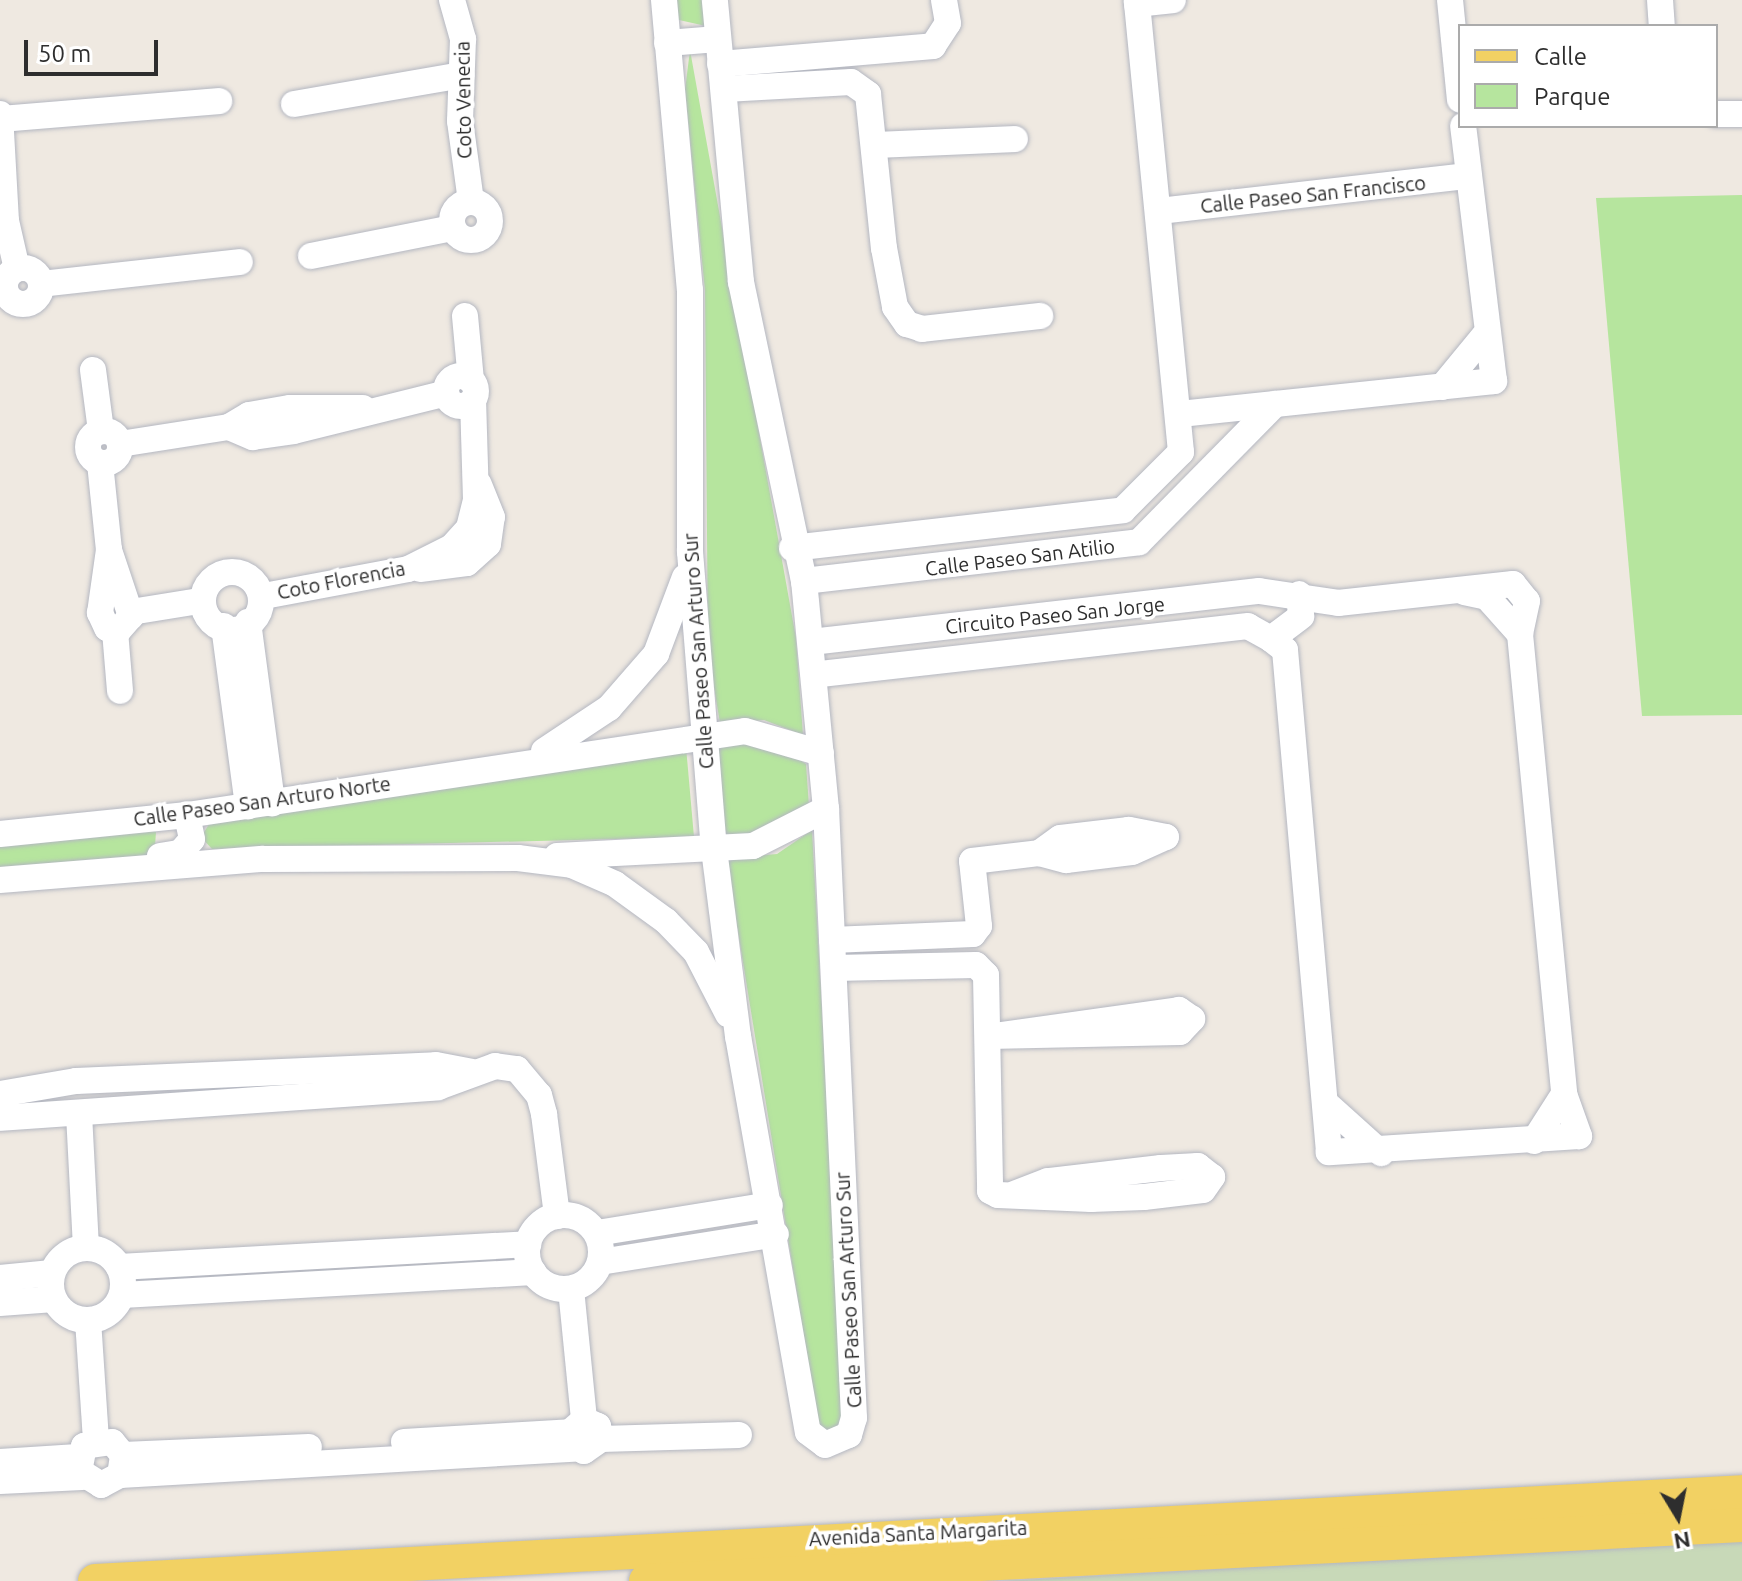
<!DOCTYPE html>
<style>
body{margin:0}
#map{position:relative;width:1742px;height:1581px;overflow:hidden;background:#efe9e1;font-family:Ubuntu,sans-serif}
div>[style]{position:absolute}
.green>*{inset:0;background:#b6e59e}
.cemetery>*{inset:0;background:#c8d9b8}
.roads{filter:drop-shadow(0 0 2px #b4b7c1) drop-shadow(0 0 2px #b4b7c1)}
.minor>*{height:26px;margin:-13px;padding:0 13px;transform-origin:13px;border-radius:13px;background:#fff}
.minor>.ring{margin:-13px;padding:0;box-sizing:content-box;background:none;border:26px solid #fff;border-radius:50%}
.major>*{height:34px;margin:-17px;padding:0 17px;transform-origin:17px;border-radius:17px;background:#f2d163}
span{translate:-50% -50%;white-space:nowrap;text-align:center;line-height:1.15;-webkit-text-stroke:7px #fff;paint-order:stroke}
.street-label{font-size:20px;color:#2e2e2e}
.legend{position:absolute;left:1458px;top:24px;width:260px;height:104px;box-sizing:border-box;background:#fff;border:2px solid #ababab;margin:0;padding:10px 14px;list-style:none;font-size:24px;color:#2e2e2e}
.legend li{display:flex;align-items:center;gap:16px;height:40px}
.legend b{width:40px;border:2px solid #ababab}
.north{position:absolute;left:1638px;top:1477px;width:80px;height:80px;-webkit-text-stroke:6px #fff;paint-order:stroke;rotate:170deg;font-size:22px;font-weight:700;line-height:32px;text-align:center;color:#2e2e2e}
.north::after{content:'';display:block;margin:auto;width:28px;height:36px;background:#2e2e2e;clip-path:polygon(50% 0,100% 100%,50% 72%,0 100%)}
.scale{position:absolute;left:24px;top:40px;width:134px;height:36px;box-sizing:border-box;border:4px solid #2e2e2e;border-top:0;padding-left:10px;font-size:24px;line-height:28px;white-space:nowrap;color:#2e2e2e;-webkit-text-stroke:6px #fff;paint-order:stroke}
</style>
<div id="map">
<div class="green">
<i style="clip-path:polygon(668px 0,712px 0,715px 28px,670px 18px)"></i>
<i style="clip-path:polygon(690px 50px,796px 638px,803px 735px,764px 720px,720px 723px,708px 652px,705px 291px,685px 90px)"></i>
<i style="clip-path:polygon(1742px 195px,1742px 715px,1642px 716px,1596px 198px)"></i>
<i style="clip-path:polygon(769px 739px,806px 764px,809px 806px,776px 833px,720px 838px,711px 742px)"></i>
<i style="clip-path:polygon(686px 747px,694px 837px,212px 849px,201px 837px,211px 821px)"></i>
<i style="clip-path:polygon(149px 828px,156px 832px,154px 860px,0 876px,0 842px)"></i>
<i style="clip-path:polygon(812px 830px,845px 1424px,833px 1434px,819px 1429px,726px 858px,777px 854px)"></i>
</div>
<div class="cemetery">
<i style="clip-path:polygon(1742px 1539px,1742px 1581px,1002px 1581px)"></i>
</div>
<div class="roads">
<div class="minor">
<i style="left:452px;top:0;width:41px;rotate:74.2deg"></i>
<i style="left:463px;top:39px;width:82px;rotate:92.1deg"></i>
<i style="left:460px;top:121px;width:81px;rotate:82.2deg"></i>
<i style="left:664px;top:0;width:291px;rotate:84.9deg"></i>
<i style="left:690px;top:290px;width:262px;rotate:90deg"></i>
<i style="left:690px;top:552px;width:298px;rotate:85.4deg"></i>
<i style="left:714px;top:849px;width:189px;rotate:82.7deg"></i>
<i style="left:738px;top:1036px;width:402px;rotate:80deg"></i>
<i style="left:808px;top:1432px;width:21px;rotate:37deg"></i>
<i style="left:825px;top:1445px;width:26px;rotate:-23deg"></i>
<i style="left:849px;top:1435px;width:18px;rotate:-74deg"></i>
<i style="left:854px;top:1418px;width:610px;rotate:-92.63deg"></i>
<i style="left:826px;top:809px;width:229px;rotate:-95.5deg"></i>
<i style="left:804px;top:581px;width:306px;rotate:-101.9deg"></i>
<i style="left:741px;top:282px;width:283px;rotate:-95.3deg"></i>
<i style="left:1450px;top:0;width:100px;rotate:84.3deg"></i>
<i style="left:1660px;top:0;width:26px;rotate:86deg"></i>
<i style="left:1137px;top:4px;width:36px;rotate:-6deg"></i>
<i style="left:667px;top:43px;width:51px;rotate:-4.5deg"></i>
<i style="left:720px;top:64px;width:214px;rotate:-4.8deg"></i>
<i style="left:933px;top:46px;width:27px;rotate:-57deg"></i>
<i style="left:948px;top:23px;width:23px;rotate:-100deg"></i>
<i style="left:725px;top:89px;width:126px;rotate:-3.2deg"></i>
<i style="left:851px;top:82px;width:21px;rotate:35deg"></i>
<i style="left:868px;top:94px;width:155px;rotate:84.1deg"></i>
<i style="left:884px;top:248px;width:60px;rotate:79.4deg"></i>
<i style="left:895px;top:307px;width:21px;rotate:55deg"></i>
<i style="left:907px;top:324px;width:16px;rotate:18deg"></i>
<i style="left:922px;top:329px;width:119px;rotate:-6.3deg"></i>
<i style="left:294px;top:104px;width:170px;rotate:-9.8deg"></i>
<i style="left:0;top:114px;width:107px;rotate:86.8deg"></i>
<i style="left:6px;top:221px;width:49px;rotate:77.1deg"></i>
<i style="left:1716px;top:114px;width:26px"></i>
<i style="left:1px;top:119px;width:219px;rotate:-4.7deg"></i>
<i style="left:877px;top:145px;width:138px;rotate:-2.5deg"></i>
<i class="ring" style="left:452px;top:202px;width:12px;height:12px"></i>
<i style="left:1159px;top:211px;width:311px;rotate:-6.5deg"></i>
<i style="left:311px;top:256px;width:144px;rotate:-11.2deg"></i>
<i class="ring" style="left:5px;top:268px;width:10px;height:10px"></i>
<i style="left:41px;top:284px;width:200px;rotate:-6.3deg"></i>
<i style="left:465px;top:316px;width:65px;rotate:84.7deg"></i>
<i style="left:93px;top:370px;width:62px;rotate:82.5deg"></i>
<i class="ring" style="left:446px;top:376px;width:4px;height:4px"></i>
<i style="left:1442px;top:387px;width:66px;rotate:-50.5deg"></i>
<i style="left:1180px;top:414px;width:316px;rotate:-6deg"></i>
<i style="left:1494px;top:381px;width:257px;rotate:-96.9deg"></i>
<i style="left:229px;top:427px;width:26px;rotate:23deg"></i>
<i style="left:253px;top:437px;width:41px;rotate:-8.3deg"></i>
<i style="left:294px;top:431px;width:157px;rotate:-14deg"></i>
<i class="ring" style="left:88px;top:431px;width:6px;height:6px"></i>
<i style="left:120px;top:444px;width:110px;rotate:-8.9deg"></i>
<i style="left:229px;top:427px;width:23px;rotate:-31deg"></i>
<i style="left:249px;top:415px;width:42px;rotate:-9.7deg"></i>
<i style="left:290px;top:408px;width:73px"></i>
<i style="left:100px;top:463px;width:87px;rotate:84.1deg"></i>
<i style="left:109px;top:550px;width:70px;rotate:71.6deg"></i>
<i style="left:131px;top:616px;width:20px;rotate:131deg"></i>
<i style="left:118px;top:631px;width:11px;rotate:-165deg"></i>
<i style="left:107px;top:628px;width:17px;rotate:-115deg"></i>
<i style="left:100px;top:613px;width:64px;rotate:-81.9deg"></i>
<i style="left:792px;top:548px;width:333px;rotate:-6.5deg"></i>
<i style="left:1123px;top:510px;width:82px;rotate:-45deg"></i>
<i style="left:1181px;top:452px;width:454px;rotate:-95.6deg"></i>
<i style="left:420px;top:569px;width:47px;rotate:-7.3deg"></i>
<i style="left:467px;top:563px;width:28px;rotate:-42deg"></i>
<i style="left:488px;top:544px;width:27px;rotate:-82deg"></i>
<i style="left:492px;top:517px;width:35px;rotate:-112deg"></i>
<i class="ring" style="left:203px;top:572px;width:32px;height:32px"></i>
<i style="left:804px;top:581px;width:337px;rotate:-6.6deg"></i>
<i style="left:1139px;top:542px;width:194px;rotate:-45.4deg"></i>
<i style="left:1464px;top:592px;width:24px;rotate:12deg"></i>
<i style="left:1487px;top:597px;width:50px;rotate:48.3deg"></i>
<i style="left:264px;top:596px;width:147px;rotate:-10.6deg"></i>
<i style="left:408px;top:569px;width:49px;rotate:-26.6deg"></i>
<i style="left:452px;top:547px;width:25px;rotate:-48deg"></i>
<i style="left:469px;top:528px;width:29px;rotate:-76deg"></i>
<i style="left:476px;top:500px;width:100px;rotate:-91.7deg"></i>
<i style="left:131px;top:612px;width:69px;rotate:-9.2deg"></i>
<i style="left:248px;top:622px;width:183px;rotate:82.4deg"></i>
<i style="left:224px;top:626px;width:182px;rotate:82.4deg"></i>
<i style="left:115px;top:631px;width:60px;rotate:85.2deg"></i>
<i style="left:1271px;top:639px;width:38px;rotate:-37deg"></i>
<i style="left:1301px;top:616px;width:22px;rotate:-95deg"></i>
<i style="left:811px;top:642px;width:451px;rotate:-6.5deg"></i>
<i style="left:1259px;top:591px;width:80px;rotate:8.6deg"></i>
<i style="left:1338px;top:603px;width:176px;rotate:-6.2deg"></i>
<i style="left:1513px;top:584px;width:22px;rotate:51deg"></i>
<i style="left:1527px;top:601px;width:34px;rotate:102deg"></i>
<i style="left:1520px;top:634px;width:462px;rotate:84.5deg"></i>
<i style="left:1564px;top:1094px;width:45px;rotate:70.3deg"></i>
<i style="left:1579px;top:1136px;width:251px;rotate:176.3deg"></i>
<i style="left:1329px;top:1152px;width:504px;rotate:-95.01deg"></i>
<i style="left:1285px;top:650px;width:18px;rotate:-142deg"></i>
<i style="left:1271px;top:639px;width:26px;rotate:-151deg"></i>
<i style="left:1248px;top:626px;width:437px;rotate:173.6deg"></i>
<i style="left:544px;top:751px;width:78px;rotate:-33.5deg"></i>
<i style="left:609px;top:708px;width:72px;rotate:-49deg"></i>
<i style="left:656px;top:654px;width:82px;rotate:-69.4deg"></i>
<i style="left:0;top:834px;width:188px;rotate:-5.8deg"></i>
<i style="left:187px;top:815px;width:564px;rotate:-8.56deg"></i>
<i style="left:745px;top:731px;width:79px;rotate:16.1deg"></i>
<i style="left:160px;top:856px;width:20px;rotate:-9deg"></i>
<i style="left:180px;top:853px;width:18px;rotate:-49deg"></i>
<i style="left:192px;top:839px;width:25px;rotate:-102deg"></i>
<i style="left:557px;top:856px;width:196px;rotate:-2.9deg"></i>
<i style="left:753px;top:846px;width:82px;rotate:-26.9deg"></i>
<i style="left:0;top:880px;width:264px;rotate:-4.6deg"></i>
<i style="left:263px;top:859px;width:255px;rotate:-0.2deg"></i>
<i style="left:518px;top:858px;width:54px;rotate:7.4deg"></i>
<i style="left:572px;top:865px;width:47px;rotate:23.8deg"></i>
<i style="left:615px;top:884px;width:63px;rotate:36deg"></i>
<i style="left:666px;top:921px;width:43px;rotate:45.9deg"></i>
<i style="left:696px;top:952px;width:70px;rotate:62.7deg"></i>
<i style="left:832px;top:940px;width:141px;rotate:-2.4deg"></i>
<i style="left:973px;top:934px;width:10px;rotate:-53deg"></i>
<i style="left:979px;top:926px;width:65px;rotate:-96.1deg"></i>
<i style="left:972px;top:861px;width:67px;rotate:-6.8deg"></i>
<i style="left:1039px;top:853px;width:28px;rotate:15deg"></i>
<i style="left:1066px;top:860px;width:66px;rotate:-6.9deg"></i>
<i style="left:1132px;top:852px;width:37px;rotate:-24deg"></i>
<i style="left:1166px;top:837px;width:38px;rotate:-169deg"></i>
<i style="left:1129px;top:830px;width:69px;rotate:173.4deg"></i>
<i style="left:1060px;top:838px;width:26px;rotate:144deg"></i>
<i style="left:834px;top:968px;width:142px;rotate:-1.2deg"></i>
<i style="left:976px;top:965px;width:14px;rotate:45deg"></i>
<i style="left:986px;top:975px;width:216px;rotate:88.9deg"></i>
<i style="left:990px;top:1191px;width:9px;rotate:27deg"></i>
<i style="left:998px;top:1195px;width:93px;rotate:2.5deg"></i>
<i style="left:1091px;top:1199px;width:53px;rotate:-2.2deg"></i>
<i style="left:1144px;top:1197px;width:59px;rotate:-6.8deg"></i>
<i style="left:1203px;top:1190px;width:16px;rotate:-55deg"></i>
<i style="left:1212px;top:1177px;width:18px;rotate:-142deg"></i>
<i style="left:1198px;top:1166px;width:37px;rotate:177deg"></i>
<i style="left:1161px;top:1168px;width:114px;rotate:173.4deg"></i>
<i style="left:1048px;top:1181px;width:36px;rotate:159deg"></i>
<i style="left:988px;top:1036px;width:192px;rotate:-1.2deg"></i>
<i style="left:1180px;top:1032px;width:18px;rotate:-47deg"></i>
<i style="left:1192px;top:1019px;width:16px;rotate:-145deg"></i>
<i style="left:1179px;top:1010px;width:180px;rotate:172deg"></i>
<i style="left:0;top:1094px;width:77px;rotate:-9.7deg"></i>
<i style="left:76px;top:1081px;width:360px;rotate:-2.5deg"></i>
<i style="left:436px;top:1065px;width:36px;rotate:11deg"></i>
<i style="left:1330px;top:1107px;width:69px;rotate:42deg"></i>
<i style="left:79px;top:1114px;width:133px;rotate:87deg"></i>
<i style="left:0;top:1118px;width:439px;rotate:-4deg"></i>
<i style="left:438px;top:1087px;width:61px;rotate:-20.2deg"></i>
<i style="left:495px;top:1066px;width:22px;rotate:8deg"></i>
<i style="left:517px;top:1069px;width:34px;rotate:50deg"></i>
<i style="left:539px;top:1095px;width:20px;rotate:75deg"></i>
<i style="left:544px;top:1114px;width:103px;rotate:82.7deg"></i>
<i style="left:1534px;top:1141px;width:56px;rotate:-57.4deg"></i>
<i class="ring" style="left:527px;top:1215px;width:48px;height:48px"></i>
<i style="left:597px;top:1233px;width:175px;rotate:-9.2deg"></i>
<i class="ring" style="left:51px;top:1248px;width:46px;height:46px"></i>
<i style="left:600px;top:1262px;width:178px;rotate:-9deg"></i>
<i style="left:119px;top:1267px;width:410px;rotate:-3.2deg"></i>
<i style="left:0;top:1278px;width:52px;rotate:-5.5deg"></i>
<i style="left:571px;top:1289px;width:132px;rotate:84.3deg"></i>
<i style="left:122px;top:1295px;width:412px;rotate:-3.2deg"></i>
<i style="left:0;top:1303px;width:54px;rotate:-4.2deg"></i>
<i style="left:88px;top:1320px;width:119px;rotate:86.2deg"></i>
<i style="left:601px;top:1439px;width:138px;rotate:-1.7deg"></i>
<i style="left:404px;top:1442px;width:166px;rotate:-3.4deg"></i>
<i style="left:570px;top:1432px;width:18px;rotate:-41deg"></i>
<i style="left:584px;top:1420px;width:15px;rotate:23deg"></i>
<i style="left:598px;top:1426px;width:13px;rotate:77deg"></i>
<i style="left:601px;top:1439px;width:21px;rotate:145deg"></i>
<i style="left:584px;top:1451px;width:21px;rotate:-131deg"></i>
<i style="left:123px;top:1455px;width:186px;rotate:-2.5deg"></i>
<i style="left:0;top:1462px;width:78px;rotate:-3.7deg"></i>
<i style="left:120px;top:1475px;width:20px;rotate:-81deg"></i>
<i style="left:123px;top:1455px;width:17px;rotate:-130deg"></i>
<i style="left:112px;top:1442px;width:28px;rotate:172deg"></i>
<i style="left:84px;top:1446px;width:25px;rotate:101deg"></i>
<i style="left:79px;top:1471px;width:26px;rotate:32deg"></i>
<i style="left:101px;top:1485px;width:21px;rotate:-28deg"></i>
<i style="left:120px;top:1475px;width:458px;rotate:-3.3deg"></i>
<i style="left:0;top:1481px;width:82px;rotate:-2.8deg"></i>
</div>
<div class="major">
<i style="left:95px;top:1581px;width:1649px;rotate:-3.09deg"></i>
<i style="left:646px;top:1581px;width:1097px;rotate:-2.92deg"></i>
</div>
</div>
<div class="street-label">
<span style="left:463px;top:100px;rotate:-91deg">Coto Venecia</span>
<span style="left:1313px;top:194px;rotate:-6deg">Calle Paseo San Francisco</span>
<span style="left:1020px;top:557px;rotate:-7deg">Calle Paseo San Atilio</span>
<span style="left:341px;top:580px;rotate:-11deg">Coto Florencia</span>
<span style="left:1055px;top:615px;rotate:-6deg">Circuito Paseo San Jorge</span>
<span style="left:698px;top:651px;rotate:-94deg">Calle Paseo San Arturo Sur</span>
<span style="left:262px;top:801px;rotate:-8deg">Calle Paseo San Arturo Norte</span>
<span style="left:848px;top:1290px;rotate:-93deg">Calle Paseo San Arturo Sur</span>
<span style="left:918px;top:1533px;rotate:-3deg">Avenida Santa Margarita</span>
</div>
<ul class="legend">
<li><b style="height:10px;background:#f2d163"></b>Calle</li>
<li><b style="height:22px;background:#b6e59e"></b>Parque</li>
</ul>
<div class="north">N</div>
<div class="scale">50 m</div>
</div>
